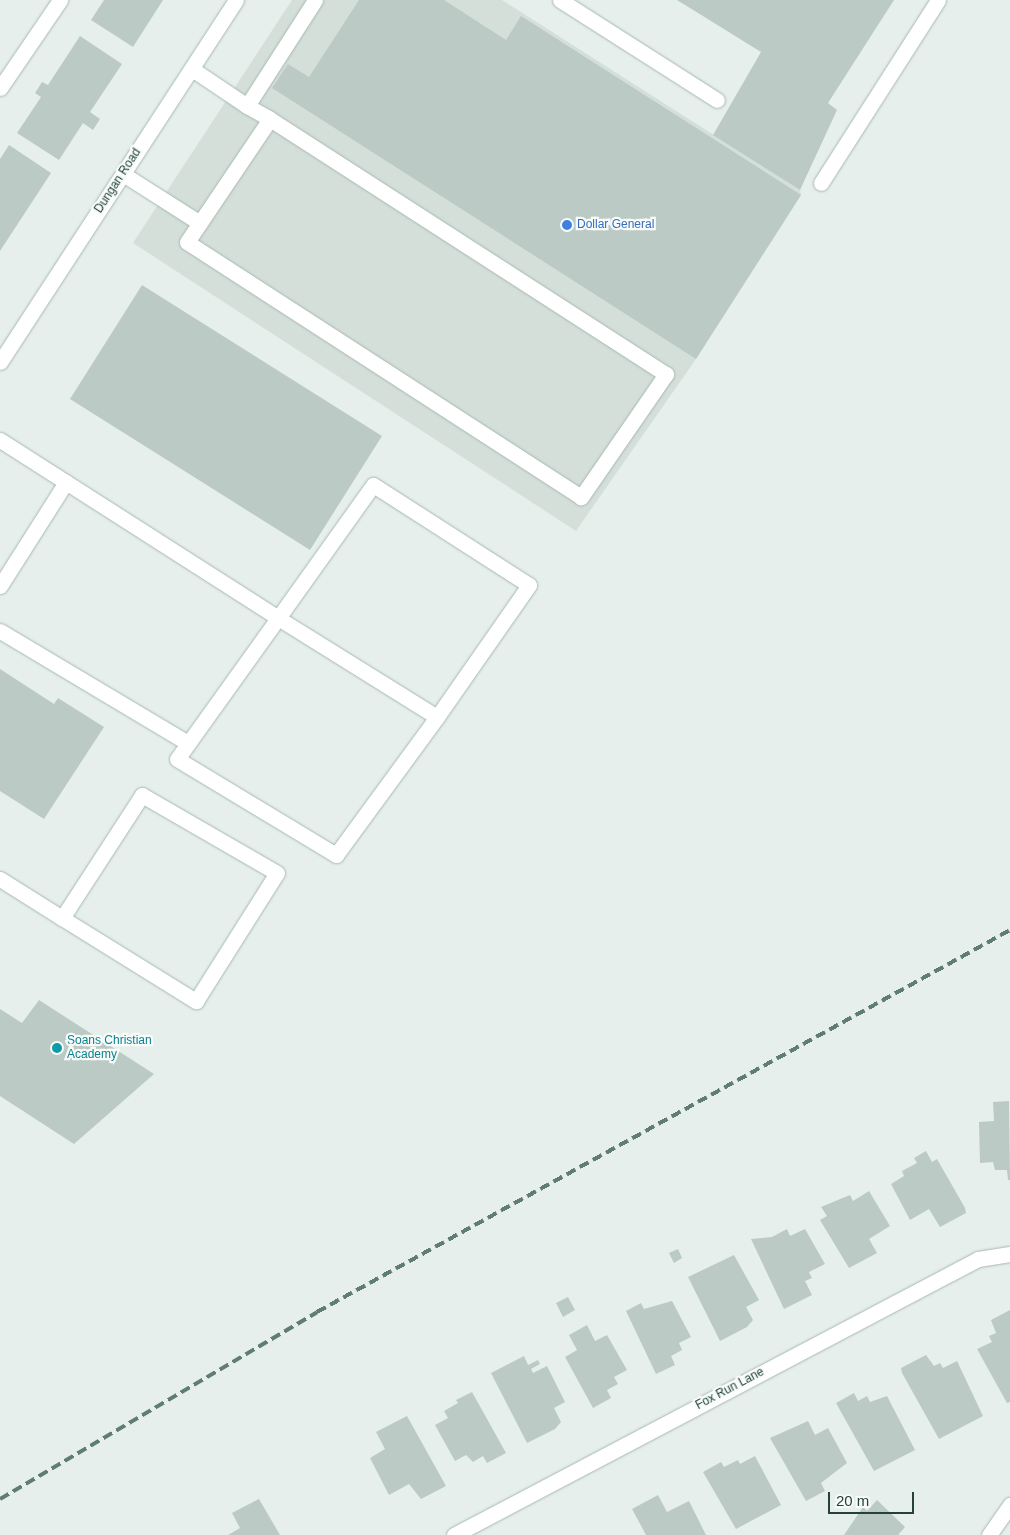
<!DOCTYPE html>
<style>
body{margin:0}
#map{position:relative;width:1010px;height:1535px;overflow:hidden;background:#e6efeb;font-family:Helvetica,sans-serif}
div>[style]{position:absolute}
.built>*{inset:0;background:#d4dfda}
.building>*{inset:0;background:#bbcac4}
.roads{filter:drop-shadow(0 0 1px #a8b8b2) drop-shadow(0 0 1px #a8b8b2)}
.minor>*{height:15px;margin:-7.5px;padding:0 7.5px;transform-origin:7.5px;border-radius:7.5px;background:#fff}
.rail>*{height:4px;margin-top:-2px;transform-origin:0;background:repeating-linear-gradient(90deg,#5f7d75 0 10px,transparent 0 15px)}
.dots>*{width:14px;height:14px;translate:-50% -50%;box-sizing:border-box;border:2px solid #f7fbf9;border-radius:50%}
span{translate:-50% -50%;white-space:nowrap;text-align:center;line-height:1.15;-webkit-text-stroke:4.5px #f7fbf9;paint-order:stroke}
.street-label{font-size:12px;color:#24423a}
.shop-label{font-size:12px;color:#366cbe}
.left{translate:0 -50%;text-align:left}
.culture-label{font-size:12px;color:#0d838f}
.scale{position:absolute;left:828px;top:1492px;width:86px;height:22px;box-sizing:border-box;border:2px solid #24423a;border-top:0;padding-left:6px;font-size:15px;line-height:18px;white-space:nowrap;color:#24423a;-webkit-text-stroke:4px #f7fbf9;paint-order:stroke}
</style>
<div id="map">
<div class="built">
<i style="clip-path:polygon(292px 0,502px 0,800px 190px,801px 195px,696px 359px,576px 531px,133px 243px)"></i>
</div>
<div class="building">
<i style="clip-path:polygon(104px 0,163px 0,133px 47px,91px 20px)"></i>
<i style="clip-path:polygon(359px 0,444px 0,506px 40px,521px 16px,801px 195px,696px 359px,272px 88px,288px 64px,309px 77px)"></i>
<i style="clip-path:polygon(677px 0,894px 0,828px 103px,837px 110px,800px 190px,713px 135px,761px 52px)"></i>
<i style="clip-path:polygon(80px 36px,122px 64px,90px 112px,100px 119px,93px 130px,83px 123px,59px 160px,17px 133px,41px 97px,35px 93px,42px 82px,48px 85px)"></i>
<i style="clip-path:polygon(9px 145px,51px 173px,0 251px,0 159px)"></i>
<i style="clip-path:polygon(142px 285px,382px 436px,310px 550px,70px 399px)"></i>
<i style="clip-path:polygon(0 669px,54px 704px,58px 698px,104px 727px,44px 819px,0 791px)"></i>
<i style="clip-path:polygon(39px 1000px,154px 1074px,74px 1144px,0 1096px,0 1009px,22px 1023px)"></i>
<i style="clip-path:polygon(1009px 1101px,1010px 1180px,1008px 1180px,1007px 1170px,995px 1170px,993px 1162px,980px 1163px,979px 1122px,994px 1121px,993px 1102px)"></i>
<i style="clip-path:polygon(926px 1151px,932px 1162px,937px 1159px,965px 1208px,966px 1213px,940px 1227px,929px 1209px,910px 1220px,891px 1184px,904px 1176px,902px 1171px,917px 1163px,914px 1158px)"></i>
<i style="clip-path:polygon(869px 1191px,890px 1226px,869px 1239px,877px 1253px,849px 1268px,820px 1220px,827px 1216px,821px 1207px,850px 1195px,853px 1201px)"></i>
<i style="clip-path:polygon(787px 1229px,790px 1236px,805px 1229px,825px 1264px,809px 1272px,812px 1278px,805px 1281px,812px 1295px,784px 1309px,751px 1239px,772px 1237px)"></i>
<i style="clip-path:polygon(678px 1249px,682px 1258px,674px 1263px,669px 1253px)"></i>
<i style="clip-path:polygon(734px 1255px,759px 1300px,746px 1307px,753px 1320px,747px 1327px,720px 1341px,688px 1277px)"></i>
<i style="clip-path:polygon(568px 1297px,575px 1310px,563px 1317px,556px 1303px)"></i>
<i style="clip-path:polygon(672px 1301px,691px 1337px,679px 1343px,682px 1350px,671px 1356px,675px 1365px,656px 1374px,626px 1311px,641px 1303px,644px 1309px)"></i>
<i style="clip-path:polygon(1010px 1310px,1010px 1402px,1007px 1403px,977px 1349px,992px 1342px,989px 1336px,996px 1333px,991px 1320px)"></i>
<i style="clip-path:polygon(587px 1325px,595px 1341px,607px 1335px,627px 1370px,614px 1377px,618px 1384px,607px 1390px,611px 1398px,593px 1408px,565px 1357px,577px 1350px,569px 1335px)"></i>
<i style="clip-path:polygon(926px 1355px,934px 1366px,940px 1363px,943px 1368px,957px 1361px,983px 1416px,939px 1439px,902px 1373px,901px 1368px)"></i>
<i style="clip-path:polygon(524px 1356px,528px 1365px,538px 1360px,540px 1364px,531px 1369px,533px 1373px,547px 1366px,565px 1402px,554px 1408px,561px 1422px,555px 1429px,527px 1443px,491px 1373px)"></i>
<i style="clip-path:polygon(472px 1392px,506px 1453px,487px 1463px,483px 1456px,473px 1462px,466px 1455px,455px 1461px,435px 1425px,448px 1418px,444px 1411px,458px 1403px,456px 1400px)"></i>
<i style="clip-path:polygon(854px 1393px,858px 1401px,867px 1396px,870px 1402px,887px 1396px,915px 1450px,874px 1471px,836px 1403px)"></i>
<i style="clip-path:polygon(407px 1416px,446px 1486px,421px 1499px,409px 1484px,389px 1495px,370px 1458px,385px 1449px,376px 1432px)"></i>
<i style="clip-path:polygon(808px 1421px,815px 1435px,828px 1428px,847px 1463px,821px 1483px,825px 1491px,806px 1501px,770px 1438px)"></i>
<i style="clip-path:polygon(755px 1456px,781px 1505px,736px 1529px,703px 1472px,721px 1462px,724px 1467px,738px 1460px,740px 1464px)"></i>
<i style="clip-path:polygon(658px 1495px,667px 1512px,689px 1501px,706px 1535px,646px 1535px,632px 1509px)"></i>
<i style="clip-path:polygon(259px 1499px,280px 1535px,228px 1535px,240px 1528px,232px 1513px)"></i>
<i style="clip-path:polygon(877px 1500px,905px 1527px,898px 1535px,844px 1535px,863px 1507px,867px 1511px)"></i>
</div>
<div class="roads">
<div class="minor">
<i style="left:560px;top:0;width:186px;rotate:32.5deg"></i>
<i style="left:192px;top:69px;width:66px;rotate:33.9deg"></i>
<i style="left:247px;top:106px;width:26px;rotate:29deg"></i>
<i style="left:270px;top:119px;width:471px;rotate:32.8deg"></i>
<i style="left:666px;top:374px;width:150px;rotate:124.6deg"></i>
<i style="left:581px;top:497px;width:469px;rotate:-147.1deg"></i>
<i style="left:187px;top:242px;width:148px;rotate:-56deg"></i>
<i style="left:0;top:88px;width:107px;rotate:-55.7deg"></i>
<i style="left:247px;top:106px;width:126px;rotate:-57.3deg"></i>
<i style="left:123px;top:174px;width:91px;rotate:32.5deg"></i>
<i style="left:821px;top:183px;width:217px;rotate:-57.4deg"></i>
<i style="left:0;top:362px;width:432px;rotate:-56.9deg"></i>
<i style="left:0;top:440px;width:330px;rotate:32.6deg"></i>
<i style="left:278px;top:618px;width:187px;rotate:31.9deg"></i>
<i style="left:437px;top:717px;width:161px;rotate:-55.1deg"></i>
<i style="left:529px;top:585px;width:185px;rotate:-147.3deg"></i>
<i style="left:373px;top:485px;width:163px;rotate:125.5deg"></i>
<i style="left:278px;top:618px;width:173px;rotate:125.6deg"></i>
<i style="left:177px;top:759px;width:186px;rotate:31.1deg"></i>
<i style="left:336px;top:855px;width:171px;rotate:-53.8deg"></i>
<i style="left:0;top:586px;width:123px;rotate:-57.6deg"></i>
<i style="left:0;top:631px;width:219px;rotate:30.8deg"></i>
<i style="left:0;top:879px;width:73px;rotate:32.2deg"></i>
<i style="left:62px;top:918px;width:158px;rotate:31.8deg"></i>
<i style="left:196px;top:1001px;width:151px;rotate:-57.7deg"></i>
<i style="left:277px;top:873px;width:156px;rotate:-150deg"></i>
<i style="left:142px;top:795px;width:147px;rotate:123deg"></i>
<i style="left:454px;top:1535px;width:592px;rotate:-27.78deg"></i>
<i style="left:978px;top:1259px;width:32px;rotate:-9deg"></i>
<i style="left:989px;top:1535px;width:37px;rotate:-55deg"></i>
</div>
</div>
<div class="rail">
<i style="left:0;top:1499px;width:368px;rotate:-30.5deg"></i>
<i style="left:317px;top:1312px;width:791px;rotate:-28.86deg"></i>
</div>
<div class="dots">
<i style="left:567px;top:225px;background:#3f7fe0"></i>
<i style="left:57px;top:1048px;background:#0f9aa8"></i>
</div>
<div class="street-label">
<span style="left:118px;top:181px;rotate:-57deg">Dungan Road</span>
<span style="left:730px;top:1389px;rotate:-28deg">Fox Run Lane</span>
</div>
<div class="shop-label">
<span class="left" style="left:577px;top:225px">Dollar General</span>
</div>
<div class="culture-label">
<span class="left" style="left:67px;top:1048px">Soans Christian<br>Academy</span>
</div>
<div class="scale">20 m</div>
</div>
